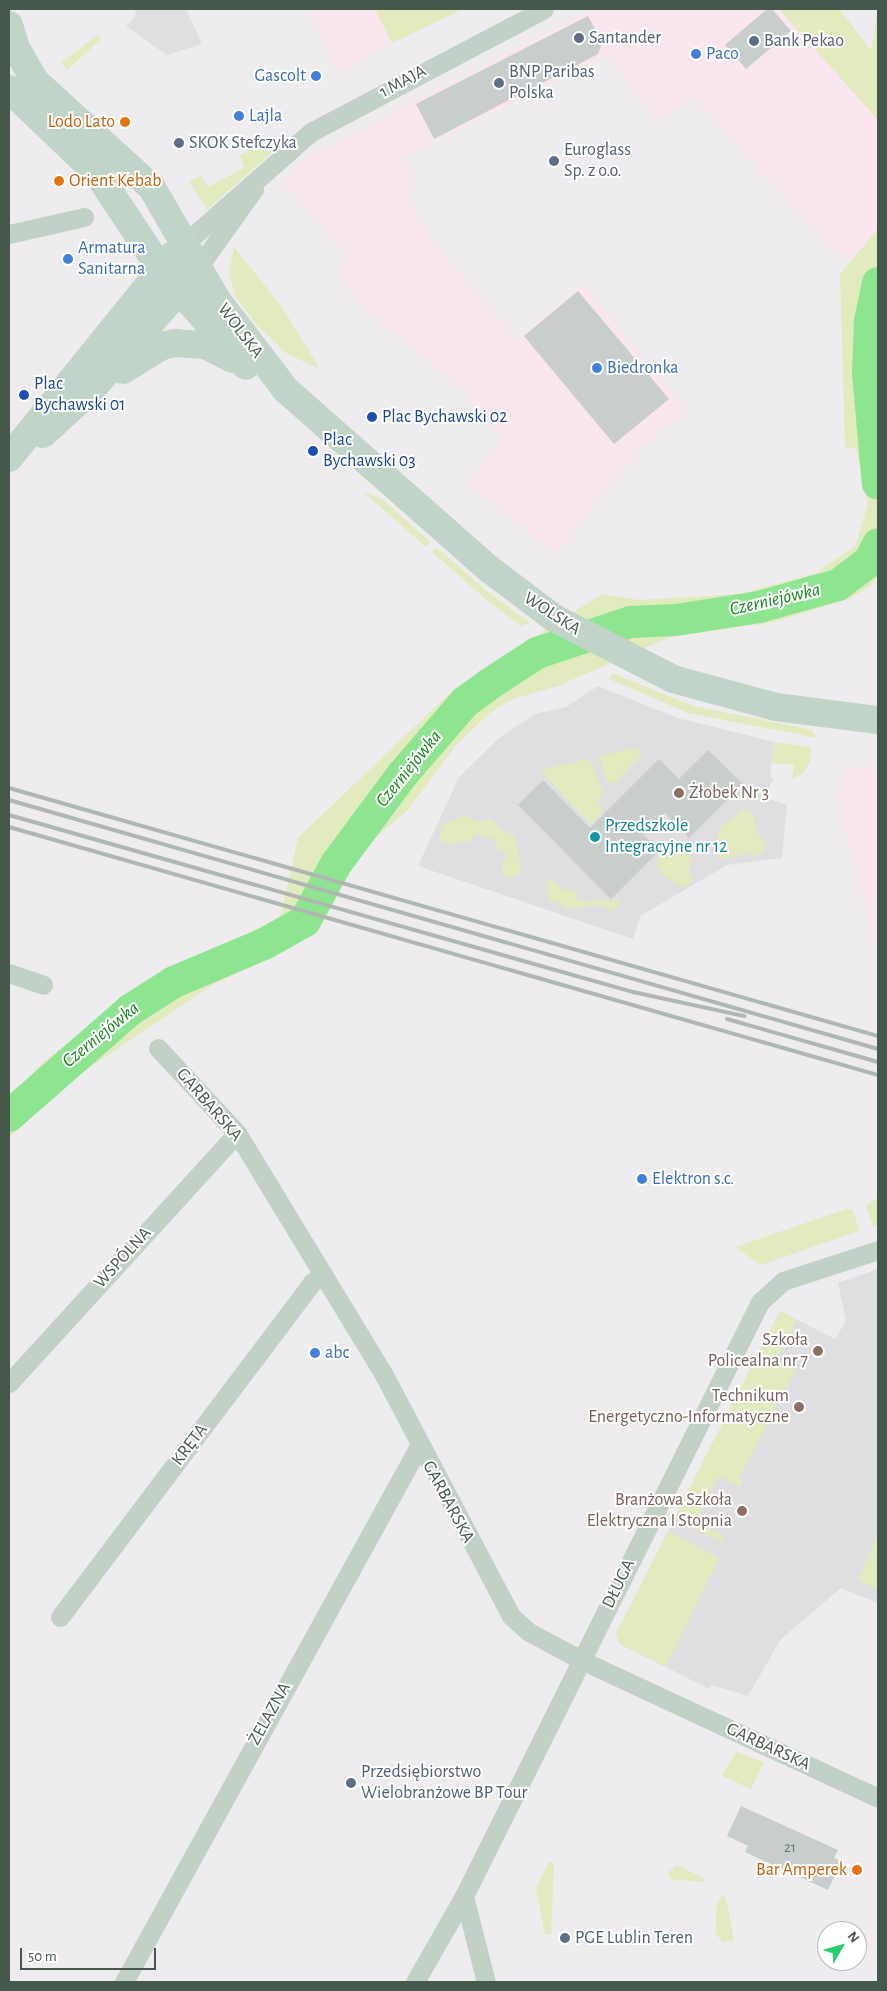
<!DOCTYPE html>
<meta charset="utf-8">
<style>
body{margin:0}
#map{position:relative;width:887px;height:1991px;overflow:hidden;background:#efecef;font-family:"Alegreya Sans",sans-serif}
div>[style]{position:absolute}
.commercial>*{inset:0;background:#fae6ef}
.education>*{inset:0;background:#dfdee1}
.green>*{inset:0;background:#e1ebbd}
.river>*{height:32px;margin:-16px;padding:0 16px;transform-origin:16px;border-radius:16px;background:#8de590}
.building>*{inset:0;background:#c7cecb}
.street>*{height:19px;margin:-9.5px;padding:0 9.5px;transform-origin:9.5px;border-radius:9.5px;background:#c1d1c5}
.secondary>*{height:28px;margin:-14px;padding:0 14px;transform-origin:14px;border-radius:14px;background:#c0d4c7}
.rail>*{height:4px;margin:-2px;padding:0 2px;transform-origin:2px;border-radius:2px;background:#afb7b2}
.dots>*{width:14px;height:14px;translate:-50% -50%;box-sizing:border-box;border:2px solid #fff;border-radius:50%}
span{translate:-50% -50%;white-space:nowrap;text-align:center;line-height:1.15;-webkit-text-stroke:4px #fff;paint-order:stroke}
.number-label{font-size:15px;color:#66766c}
.number-label span{-webkit-text-stroke-width:0}
.service-label{font-size:18px;color:#4e5e75}
.left{translate:0 -50%;text-align:left}
.shop-label{font-size:18px;color:#366cbe}
.right{translate:-100% -50%;text-align:right}
.street-label{font-size:18px;color:#46584c}
.food-label{font-size:18px;color:#c56008}
.transit-label{font-size:18px;color:#164399}
.education-label{font-size:18px;color:#785e54}
.culture-label{font-size:18px;color:#0d838f}
.water-label{font-size:19px;color:#15871a;font-style:italic}
.frame{position:absolute;inset:0;border:10px solid #46584c;pointer-events:none}
.north{position:absolute;left:817px;top:1921px;width:50px;height:50px;box-sizing:border-box;background:#fff;border:1px solid #b5bcb7;border-radius:50%;rotate:52deg;font-size:14px;font-weight:700;line-height:20px;text-align:center;color:#46584c}
.north::after{content:'';display:block;margin:auto;width:18px;height:22px;background:#25d068;clip-path:polygon(50% 0,100% 100%,50% 72%,0 100%)}
.scale{position:absolute;left:20px;top:1948px;width:136px;height:22px;box-sizing:border-box;border:2px solid #46584c;border-top:0;padding-left:6px;font-size:15px;line-height:18px;white-space:nowrap;color:#46584c;-webkit-text-stroke:4px #fff;paint-order:stroke}
</style>
<div id="map">
<div class="commercial">
<i style="clip-path:polygon(309px 9px,375px 9px,392px 43px,339px 74px)"></i>
<i style="clip-path:polygon(594px 9px,779px 9px,878px 120px,878px 229px,851px 260px,829px 247px,692px 95px,660px 123px,632px 90px,610px 54px,402px 158px,414px 182px,407px 197px,420px 224px,515px 340px,584px 285px,686px 411px,636px 451px,555px 555px,468px 483px,502px 439px,461px 389px,366px 310px,338px 272px,348px 256px,284px 183px,300px 161px)"></i>
<i style="clip-path:polygon(846px 767px,878px 769px,878px 960px,837px 796px)"></i>
</div>
<div class="education">
<i style="clip-path:polygon(136px 9px,186px 9px,202px 44px,167px 55px,126px 26px,135px 17px)"></i>
<i style="clip-path:polygon(598px 686px,678px 718px,774px 742px,770px 777px,774px 779px,763px 797px,787px 805px,782px 858px,727px 865px,640px 916px,633px 939px,418px 866px,459px 777px,499px 738px,535px 714px,566px 707px)"></i>
<i style="clip-path:polygon(878px 1269px,878px 1603px,841px 1588px,781px 1639px,748px 1696px,711px 1685px,709px 1689px,620px 1644px,616px 1634px,780px 1311px,835px 1339px,846px 1321px,838px 1283px)"></i>
</div>
<div class="green">
<i style="clip-path:polygon(375px 9px,463px 9px,392px 43px)"></i>
<i style="clip-path:polygon(779px 9px,839px 9px,871px 50px,878px 9px,878px 120px)"></i>
<i style="clip-path:polygon(97px 35px,101px 39px,67px 70px,61px 63px)"></i>
<i style="clip-path:polygon(264px 143px,272px 145px,271px 153px,207px 210px,189px 181px,201px 176px,208px 187px,244px 168px,240px 155px)"></i>
<i style="clip-path:polygon(878px 229px,878px 576px,869px 587px,849px 599px,774px 622px,670px 637px,558px 686px,516px 698px,492px 711px,455px 746px,409px 809px,359px 852px,312px 927px,291px 947px,214px 984px,62px 1086px,9px 1138px,9px 1099px,44px 1061px,166px 970px,263px 932px,281px 914px,298px 838px,455px 688px,602px 594px,639px 600px,740px 594px,816px 573px,855px 546px,868px 504px,856px 448px,845px 447px,840px 274px)"></i>
<i style="clip-path:polygon(234px 247px,282px 307px,320px 369px,287px 354px,256px 324px,235px 296px,229px 271px)"></i>
<i style="clip-path:polygon(362px 491px,382px 499px,430px 542px,426px 547px)"></i>
<i style="clip-path:polygon(436px 547px,488px 592px,530px 623px,521px 626px,490px 603px,432px 552px)"></i>
<i style="clip-path:polygon(612px 673px,693px 706px,812px 730px,817px 738px,688px 713px,609px 679px)"></i>
<i style="clip-path:polygon(774px 742px,811px 747px,810px 762px,802px 774px,792px 779px,794px 765px,772px 763px)"></i>
<i style="clip-path:polygon(635px 748px,642px 751px,641px 756px,615px 783px,607px 782px,599px 756px)"></i>
<i style="clip-path:polygon(589px 759px,603px 791px,598px 804px,603px 811px,590px 824px,540px 770px)"></i>
<i style="clip-path:polygon(743px 809px,752px 813px,759px 836px,765px 842px,765px 850px,757px 856px,747px 853px,722px 860px,715px 852px,719px 829px)"></i>
<i style="clip-path:polygon(464px 815px,477px 822px,491px 818px,499px 828px,515px 836px,521px 867px,518px 876px,510px 878px,503px 874px,502px 866px,507px 854px,497px 849px,494px 838px,485px 839px,478px 833px,468px 842px,448px 844px,440px 840px,441px 826px)"></i>
<i style="clip-path:polygon(676px 844px,692px 857px,689px 872px,693px 880px,684px 888px,664px 876px,657px 867px,657px 858px,663px 848px)"></i>
<i style="clip-path:polygon(547px 880px,551px 880px,564px 890px,574px 890px,579px 902px,606px 899px,610px 903px,617px 898px,621px 904px,611px 912px,603px 905px,566px 909px,560px 903px,548px 901px)"></i>
<i style="clip-path:polygon(878px 1198px,878px 1225px,873px 1226px,866px 1205px)"></i>
<i style="clip-path:polygon(847px 1209px,853px 1210px,859px 1231px,761px 1265px,735px 1247px)"></i>
<i style="clip-path:polygon(780px 1311px,797px 1320px,776px 1360px,795px 1370px,739px 1479px,743px 1482px,741px 1487px,719px 1476px,696px 1521px,724px 1536px,722px 1542px,674px 1518px)"></i>
<i style="clip-path:polygon(668px 1531px,718px 1557px,718px 1561px,666px 1666px,620px 1644px,616px 1634px)"></i>
<i style="clip-path:polygon(878px 1534px,878px 1589px,858px 1580px)"></i>
<i style="clip-path:polygon(736px 1752px,764px 1762px,751px 1789px,722px 1776px)"></i>
<i style="clip-path:polygon(549px 1862px,554px 1863px,551px 1935px,545px 1934px,536px 1890px)"></i>
<i style="clip-path:polygon(676px 1865px,704px 1878px,703px 1882px,670px 1879px,668px 1873px)"></i>
<i style="clip-path:polygon(722px 1895px,726px 1898px,734px 1940px,723px 1942px,715px 1933px,717px 1905px)"></i>
</div>
<div class="river">
<i style="left:878px;top:283px;width:39px;rotate:102deg"></i>
<i style="left:870px;top:321px;width:52px;rotate:92.2deg"></i>
<i style="left:868px;top:373px;width:111px;rotate:84.9deg"></i>
<i style="left:9px;top:1116px;width:161px;rotate:-41.2deg"></i>
<i style="left:130px;top:1010px;width:52px;rotate:-32.5deg"></i>
<i style="left:174px;top:982px;width:98px;rotate:-22.9deg"></i>
<i style="left:264px;top:944px;width:47px;rotate:-29.3deg"></i>
<i style="left:305px;top:921px;width:65px;rotate:-61.5deg"></i>
<i style="left:336px;top:864px;width:111px;rotate:-53.4deg"></i>
<i style="left:402px;top:775px;width:96px;rotate:-49.2deg"></i>
<i style="left:465px;top:702px;width:29px;rotate:-36deg"></i>
<i style="left:488px;top:685px;width:59px;rotate:-33.1deg"></i>
<i style="left:537px;top:653px;width:99px;rotate:-18.3deg"></i>
<i style="left:631px;top:622px;width:45px;rotate:-2.5deg"></i>
<i style="left:676px;top:620px;width:84px;rotate:-8.9deg"></i>
<i style="left:759px;top:607px;width:82px;rotate:-15.6deg"></i>
<i style="left:838px;top:585px;width:39px;rotate:-37deg"></i>
<i style="left:869px;top:562px;width:20px;rotate:-63deg"></i>
</div>
<div class="building">
<i style="clip-path:polygon(767px 9px,772px 9px,791px 31px,746px 69px,725px 45px)"></i>
<i style="clip-path:polygon(588px 16px,602px 43px,598px 54px,434px 139px,416px 104px)"></i>
<i style="clip-path:polygon(578px 291px,669px 399px,614px 444px,524px 336px)"></i>
<i style="clip-path:polygon(708px 750px,743px 784px,689px 838px,665px 813px,643px 834px,659px 851px,611px 899px,518px 805px,543px 780px,590px 828px,659px 759px,679px 779px)"></i>
<i style="clip-path:polygon(741px 1806px,838px 1850px,834px 1858px,842px 1861px,828px 1890px,745px 1852px,748px 1846px,727px 1836px)"></i>
</div>
<div class="street">
<i style="left:9px;top:234px;width:77px;rotate:-12.8deg"></i>
<i style="left:184px;top:244px;width:169px;rotate:-41.4deg"></i>
<i style="left:311px;top:132px;width:263px;rotate:-27.8deg"></i>
<i style="left:197px;top:269px;width:98px;rotate:-54.5deg"></i>
<i style="left:9px;top:973px;width:36px;rotate:19deg"></i>
<i style="left:158px;top:1048px;width:116px;rotate:47.1deg"></i>
<i style="left:237px;top:1133px;width:283px;rotate:58.7deg"></i>
<i style="left:384px;top:1375px;width:272px;rotate:62.2deg"></i>
<i style="left:511px;top:1616px;width:24px;rotate:42deg"></i>
<i style="left:529px;top:1632px;width:59px;rotate:28.3deg"></i>
<i style="left:581px;top:1660px;width:327px;rotate:24.9deg"></i>
<i style="left:9px;top:1383px;width:338px;rotate:-47.6deg"></i>
<i style="left:60px;top:1617px;width:419px;rotate:-53deg"></i>
<i style="left:312px;top:1282px;width:13px;rotate:-29deg"></i>
<i style="left:464px;top:1896px;width:89px;rotate:75.7deg"></i>
<i style="left:124px;top:1982px;width:612px;rotate:-61.17deg"></i>
<i style="left:415px;top:1982px;width:99px;rotate:-60.3deg"></i>
<i style="left:464px;top:1896px;width:664px;rotate:-63.51deg"></i>
<i style="left:760px;top:1302px;width:31px;rotate:-42deg"></i>
<i style="left:783px;top:1281px;width:100px;rotate:-18.1deg"></i>
</div>
<div class="secondary">
<i style="left:9px;top:25px;width:24px;rotate:73deg"></i>
<i style="left:16px;top:48px;width:38px;rotate:60deg"></i>
<i style="left:35px;top:81px;width:159px;rotate:42.4deg"></i>
<i style="left:152px;top:188px;width:129px;rotate:59.9deg"></i>
<i style="left:217px;top:300px;width:113px;rotate:52.5deg"></i>
<i style="left:286px;top:390px;width:271px;rotate:41.4deg"></i>
<i style="left:489px;top:569px;width:81px;rotate:37deg"></i>
<i style="left:554px;top:618px;width:134px;rotate:27.1deg"></i>
<i style="left:673px;top:679px;width:107px;rotate:15.2deg"></i>
<i style="left:776px;top:707px;width:103px;rotate:7.3deg"></i>
<i style="left:9px;top:89px;width:122px;rotate:43.7deg"></i>
<i style="left:97px;top:173px;width:114px;rotate:56.4deg"></i>
<i style="left:160px;top:268px;width:130px;rotate:48.7deg"></i>
<i style="left:123px;top:370px;width:46px;rotate:-31.6deg"></i>
<i style="left:162px;top:346px;width:13px;rotate:-13deg"></i>
<i style="left:175px;top:343px;width:30px;rotate:4deg"></i>
<i style="left:205px;top:345px;width:30px;rotate:27deg"></i>
<i style="left:43px;top:434px;width:65px;rotate:-42.5deg"></i>
<i style="left:91px;top:390px;width:149px;rotate:-48.5deg"></i>
<i style="left:9px;top:458px;width:260px;rotate:-51.1deg"></i>
</div>
<div class="rail">
<i style="left:9px;top:788px;width:904px;rotate:15.93deg"></i>
<i style="left:9px;top:800px;width:904px;rotate:15.99deg"></i>
<i style="left:9px;top:815px;width:649px;rotate:15.84deg"></i>
<i style="left:633px;top:992px;width:114px;rotate:12.2deg"></i>
<i style="left:9px;top:827px;width:904px;rotate:15.93deg"></i>
<i style="left:727px;top:1019px;width:157px;rotate:15.9deg"></i>
</div>
<div class="dots">
<i style="left:579px;top:38px;background:#5c6f8a"></i>
<i style="left:754px;top:41px;background:#5c6f8a"></i>
<i style="left:696px;top:54px;background:#3f7fe0"></i>
<i style="left:316px;top:76px;background:#3f7fe0"></i>
<i style="left:499px;top:83px;background:#5c6f8a"></i>
<i style="left:239px;top:116px;background:#3f7fe0"></i>
<i style="left:125px;top:122px;background:#e8710a"></i>
<i style="left:179px;top:143px;background:#5c6f8a"></i>
<i style="left:554px;top:161px;background:#5c6f8a"></i>
<i style="left:59px;top:181px;background:#e8710a"></i>
<i style="left:68px;top:259px;background:#3f7fe0"></i>
<i style="left:597px;top:368px;background:#3f7fe0"></i>
<i style="left:24px;top:395px;background:#1a4fb4"></i>
<i style="left:372px;top:417px;background:#1a4fb4"></i>
<i style="left:313px;top:451px;background:#1a4fb4"></i>
<i style="left:679px;top:793px;background:#8d6e63"></i>
<i style="left:595px;top:837px;background:#0f9aa8"></i>
<i style="left:642px;top:1179px;background:#3f7fe0"></i>
<i style="left:818px;top:1351px;background:#8d6e63"></i>
<i style="left:315px;top:1353px;background:#3f7fe0"></i>
<i style="left:799px;top:1407px;background:#8d6e63"></i>
<i style="left:742px;top:1511px;background:#8d6e63"></i>
<i style="left:351px;top:1783px;background:#5c6f8a"></i>
<i style="left:857px;top:1870px;background:#e8710a"></i>
<i style="left:565px;top:1938px;background:#5c6f8a"></i>
</div>
<div class="number-label">
<span style="left:790px;top:1848px">21</span>
</div>
<div class="service-label">
<span class="left" style="left:589px;top:38px">Santander</span>
<span class="left" style="left:764px;top:41px">Bank Pekao</span>
<span class="left" style="left:509px;top:83px">BNP Paribas<br>Polska</span>
<span class="left" style="left:189px;top:143px">SKOK Stefczyka</span>
<span class="left" style="left:564px;top:161px">Euroglass<br>Sp. z o.o.</span>
<span class="left" style="left:361px;top:1783px">Przedsiębiorstwo<br>Wielobranżowe BP Tour</span>
<span class="left" style="left:575px;top:1938px">PGE Lublin Teren</span>
</div>
<div class="shop-label">
<span class="left" style="left:706px;top:54px">Paco</span>
<span class="right" style="left:306px;top:76px">Gascolt</span>
<span class="left" style="left:249px;top:116px">Lajla</span>
<span class="left" style="left:78px;top:259px">Armatura<br>Sanitarna</span>
<span class="left" style="left:607px;top:368px">Biedronka</span>
<span class="left" style="left:652px;top:1179px">Elektron s.c.</span>
<span class="left" style="left:325px;top:1353px">abc</span>
</div>
<div class="street-label">
<span style="left:403px;top:82px;rotate:-28deg">1 MAJA</span>
<span style="left:240px;top:331px;rotate:53deg">WOLSKA</span>
<span style="left:552px;top:614px;rotate:33deg">WOLSKA</span>
<span style="left:209px;top:1105px;rotate:49deg">GARBARSKA</span>
<span style="left:123px;top:1258px;rotate:-48deg">WSPÓLNA</span>
<span style="left:190px;top:1445px;rotate:-53deg">KRĘTA</span>
<span style="left:448px;top:1502px;rotate:62deg">GARBARSKA</span>
<span style="left:619px;top:1584px;rotate:-64deg">DŁUGA</span>
<span style="left:270px;top:1714px;rotate:-61deg">ŻELAZNA</span>
<span style="left:768px;top:1747px;rotate:25deg">GARBARSKA</span>
</div>
<div class="food-label">
<span class="right" style="left:115px;top:122px">Lodo Lato</span>
<span class="left" style="left:69px;top:181px">Orient Kebab</span>
<span class="right" style="left:847px;top:1870px">Bar Amperek</span>
</div>
<div class="transit-label">
<span class="left" style="left:34px;top:395px">Plac<br>Bychawski 01</span>
<span class="left" style="left:382px;top:417px">Plac Bychawski 02</span>
<span class="left" style="left:323px;top:451px">Plac<br>Bychawski 03</span>
</div>
<div class="education-label">
<span class="left" style="left:689px;top:793px">Żłobek Nr 3</span>
<span class="right" style="left:808px;top:1351px">Szkoła<br>Policealna nr 7</span>
<span class="right" style="left:789px;top:1407px">Technikum<br>Energetyczno-Informatyczne</span>
<span class="right" style="left:732px;top:1511px">Branżowa Szkoła<br>Elektryczna I Stopnia</span>
</div>
<div class="culture-label">
<span class="left" style="left:605px;top:837px">Przedszkole<br>Integracyjne nr 12</span>
</div>
<div class="water-label">
<span style="left:775px;top:600px;rotate:-13deg">Czerniejówka</span>
<span style="left:409px;top:769px;rotate:-51deg">Czerniejówka</span>
<span style="left:101px;top:1035px;rotate:-39deg">Czerniejówka</span>
</div>
<div class="frame"></div>
<div class="north">N</div>
<div class="scale">50 m</div>
</div>
